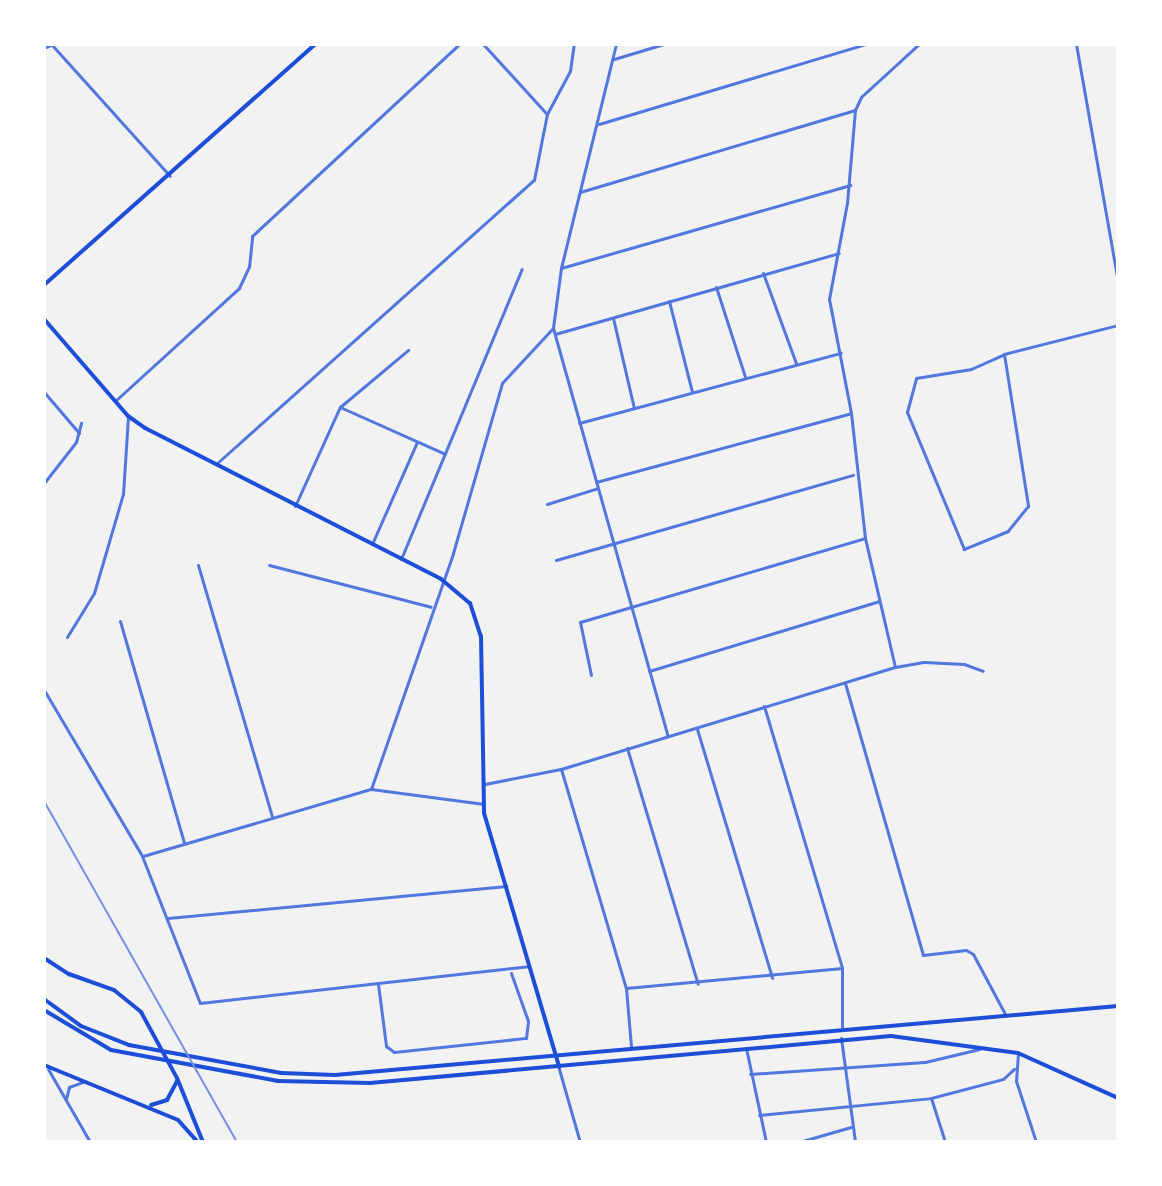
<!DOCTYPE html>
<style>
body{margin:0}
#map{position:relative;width:1162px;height:1186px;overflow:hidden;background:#f2f2f2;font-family:"PT Sans Narrow",sans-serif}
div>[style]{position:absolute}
.minor>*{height:3px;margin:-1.5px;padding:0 1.5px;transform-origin:1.5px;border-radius:1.5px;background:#5277de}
.secondary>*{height:4px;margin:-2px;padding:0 2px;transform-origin:2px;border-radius:2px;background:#1d4ed8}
.primary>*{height:4px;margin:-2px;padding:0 2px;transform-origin:2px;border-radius:2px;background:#1d4ed8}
.rail>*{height:2px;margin:-1px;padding:0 1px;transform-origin:1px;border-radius:1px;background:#7290e2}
span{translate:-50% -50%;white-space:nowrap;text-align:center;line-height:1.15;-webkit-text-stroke:8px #fff;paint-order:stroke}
.frame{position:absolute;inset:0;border:46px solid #fff;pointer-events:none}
</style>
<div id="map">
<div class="minor">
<i style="left:483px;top:44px;width:95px;rotate:47.6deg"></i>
<i style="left:616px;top:44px;width:231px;rotate:103.8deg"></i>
<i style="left:561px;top:268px;width:61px;rotate:97.6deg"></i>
<i style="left:553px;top:328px;width:424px;rotate:74.3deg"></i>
<i style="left:1076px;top:44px;width:242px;rotate:80deg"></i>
<i style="left:52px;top:45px;width:176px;rotate:48deg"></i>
<i style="left:44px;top:48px;width:10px;rotate:-24deg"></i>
<i style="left:614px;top:59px;width:52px;rotate:-16.7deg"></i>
<i style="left:599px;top:124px;width:279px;rotate:-16.7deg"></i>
<i style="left:580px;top:192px;width:287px;rotate:-16.6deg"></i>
<i style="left:561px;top:268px;width:301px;rotate:-16deg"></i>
<i style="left:763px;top:273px;width:96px;rotate:69.9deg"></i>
<i style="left:716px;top:287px;width:95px;rotate:72.1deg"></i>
<i style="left:669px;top:301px;width:94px;rotate:75.8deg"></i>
<i style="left:613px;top:318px;width:92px;rotate:76.9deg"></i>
<i style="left:555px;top:334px;width:295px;rotate:-15.9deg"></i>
<i style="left:1004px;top:354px;width:154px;rotate:81deg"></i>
<i style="left:1028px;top:506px;width:32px;rotate:129deg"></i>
<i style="left:1008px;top:531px;width:48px;rotate:157.8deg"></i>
<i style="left:964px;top:549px;width:148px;rotate:-112.6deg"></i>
<i style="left:907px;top:412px;width:35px;rotate:-75deg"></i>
<i style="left:916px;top:378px;width:56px;rotate:-9.3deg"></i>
<i style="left:971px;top:369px;width:36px;rotate:-24deg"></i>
<i style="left:1004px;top:354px;width:118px;rotate:-14.3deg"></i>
<i style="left:44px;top:392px;width:54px;rotate:49.5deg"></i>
<i style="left:115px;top:401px;width:168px;rotate:-42.3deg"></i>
<i style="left:239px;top:288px;width:23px;rotate:-65deg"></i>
<i style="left:249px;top:267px;width:31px;rotate:-84deg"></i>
<i style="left:252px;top:236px;width:282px;rotate:-42.8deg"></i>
<i style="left:340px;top:407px;width:89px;rotate:-40deg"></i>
<i style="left:579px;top:423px;width:271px;rotate:-15deg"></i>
<i style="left:216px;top:464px;width:426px;rotate:-41.8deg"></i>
<i style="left:534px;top:180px;width:67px;rotate:-78.9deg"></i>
<i style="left:547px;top:114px;width:49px;rotate:-61.9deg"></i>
<i style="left:570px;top:71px;width:27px;rotate:-82deg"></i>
<i style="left:596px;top:482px;width:264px;rotate:-15.1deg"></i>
<i style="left:44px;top:483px;width:52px;rotate:-52deg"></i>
<i style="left:76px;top:442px;width:20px;rotate:-75deg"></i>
<i style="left:547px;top:504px;width:53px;rotate:-17.4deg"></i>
<i style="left:295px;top:506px;width:109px;rotate:-65.6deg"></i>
<i style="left:340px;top:407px;width:115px;rotate:24.1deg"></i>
<i style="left:372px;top:544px;width:111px;rotate:-66.2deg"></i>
<i style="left:401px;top:559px;width:314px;rotate:-67.4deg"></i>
<i style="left:556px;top:560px;width:309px;rotate:-16deg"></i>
<i style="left:198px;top:565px;width:263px;rotate:73.6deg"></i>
<i style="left:269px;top:565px;width:167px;rotate:14.5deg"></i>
<i style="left:120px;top:621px;width:231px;rotate:73.9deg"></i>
<i style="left:67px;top:637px;width:52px;rotate:-58.5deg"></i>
<i style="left:94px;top:593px;width:103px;rotate:-73.7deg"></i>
<i style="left:123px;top:494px;width:78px;rotate:-86.3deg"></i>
<i style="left:895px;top:667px;width:132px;rotate:-103.1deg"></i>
<i style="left:865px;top:538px;width:126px;rotate:-96.4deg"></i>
<i style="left:851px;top:413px;width:116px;rotate:-100.9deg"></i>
<i style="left:829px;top:299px;width:98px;rotate:-79.4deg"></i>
<i style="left:847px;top:203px;width:93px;rotate:-85.1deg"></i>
<i style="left:855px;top:110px;width:14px;rotate:-65deg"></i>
<i style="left:861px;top:97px;width:79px;rotate:-42.4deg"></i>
<i style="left:649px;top:671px;width:240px;rotate:-16.9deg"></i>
<i style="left:591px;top:675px;width:54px;rotate:-101.7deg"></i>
<i style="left:580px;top:622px;width:297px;rotate:-16.4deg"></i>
<i style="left:845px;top:683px;width:283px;rotate:74deg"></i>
<i style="left:923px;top:955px;width:43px;rotate:-6.6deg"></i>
<i style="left:966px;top:950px;width:8px;rotate:30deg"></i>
<i style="left:973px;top:954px;width:68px;rotate:61.9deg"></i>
<i style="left:44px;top:690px;width:193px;rotate:59.4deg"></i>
<i style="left:142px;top:856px;width:158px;rotate:68.5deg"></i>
<i style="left:200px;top:1003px;width:330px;rotate:-6.4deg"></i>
<i style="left:764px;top:706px;width:273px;rotate:73.4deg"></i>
<i style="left:842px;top:968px;width:59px;rotate:90deg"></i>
<i style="left:697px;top:729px;width:260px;rotate:73.2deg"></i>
<i style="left:627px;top:748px;width:246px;rotate:73.3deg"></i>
<i style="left:561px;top:769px;width:228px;rotate:73.5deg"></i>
<i style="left:626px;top:988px;width:58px;rotate:85.1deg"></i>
<i style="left:485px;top:784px;width:77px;rotate:-11.2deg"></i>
<i style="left:561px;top:769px;width:349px;rotate:-17deg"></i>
<i style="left:895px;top:667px;width:29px;rotate:-10deg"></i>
<i style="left:924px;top:662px;width:40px;rotate:2.9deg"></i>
<i style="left:964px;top:664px;width:20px;rotate:20deg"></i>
<i style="left:371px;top:789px;width:250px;rotate:-70.8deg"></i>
<i style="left:453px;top:553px;width:177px;rotate:-73.9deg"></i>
<i style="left:502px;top:383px;width:75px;rotate:-47.2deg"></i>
<i style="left:143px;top:856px;width:238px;rotate:-16.4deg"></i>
<i style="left:371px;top:789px;width:114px;rotate:7.6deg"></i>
<i style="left:168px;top:918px;width:340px;rotate:-5.4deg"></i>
<i style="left:378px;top:984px;width:63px;rotate:82.6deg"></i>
<i style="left:386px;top:1046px;width:10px;rotate:37deg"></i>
<i style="left:394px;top:1052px;width:133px;rotate:-6.1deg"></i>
<i style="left:526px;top:1038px;width:17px;rotate:-83deg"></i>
<i style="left:528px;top:1021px;width:51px;rotate:-109.5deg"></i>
<i style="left:626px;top:988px;width:217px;rotate:-5.3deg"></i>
<i style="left:841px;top:1038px;width:105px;rotate:82.3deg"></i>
<i style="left:746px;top:1048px;width:96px;rotate:78deg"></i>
<i style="left:1018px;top:1053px;width:28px;rotate:94deg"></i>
<i style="left:1016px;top:1081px;width:64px;rotate:71.8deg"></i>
<i style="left:48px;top:1069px;width:84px;rotate:60.1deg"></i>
<i style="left:559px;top:1069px;width:76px;rotate:74deg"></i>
<i style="left:750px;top:1074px;width:175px;rotate:-3.9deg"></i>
<i style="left:925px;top:1062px;width:56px;rotate:-13.5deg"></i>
<i style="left:931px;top:1098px;width:46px;rotate:72.3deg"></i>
<i style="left:66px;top:1099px;width:12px;rotate:-76deg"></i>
<i style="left:69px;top:1087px;width:15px;rotate:-20deg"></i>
<i style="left:759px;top:1115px;width:173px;rotate:-5.6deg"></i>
<i style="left:931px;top:1098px;width:74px;rotate:-14.8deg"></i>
<i style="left:1003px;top:1079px;width:15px;rotate:-42deg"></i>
<i style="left:799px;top:1142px;width:54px;rotate:-16.1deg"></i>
</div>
<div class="secondary">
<i style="left:44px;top:285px;width:363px;rotate:-41.6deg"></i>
<i style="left:44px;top:319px;width:128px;rotate:49.1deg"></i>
<i style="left:128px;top:416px;width:21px;rotate:35deg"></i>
<i style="left:145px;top:428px;width:332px;rotate:27deg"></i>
<i style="left:441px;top:579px;width:38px;rotate:40deg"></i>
<i style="left:470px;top:603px;width:35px;rotate:72deg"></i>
<i style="left:481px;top:636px;width:177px;rotate:89deg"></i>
<i style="left:484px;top:813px;width:265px;rotate:73.5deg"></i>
<i style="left:44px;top:958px;width:30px;rotate:33deg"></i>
<i style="left:69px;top:974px;width:48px;rotate:19.6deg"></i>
<i style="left:114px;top:990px;width:35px;rotate:39deg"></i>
<i style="left:141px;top:1012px;width:75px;rotate:61.4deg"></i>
<i style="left:177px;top:1078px;width:69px;rotate:67.9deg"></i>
<i style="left:44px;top:1065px;width:145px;rotate:22.3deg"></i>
<i style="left:178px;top:1120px;width:30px;rotate:48deg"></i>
<i style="left:151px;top:1105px;width:17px;rotate:-17deg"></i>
<i style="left:167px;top:1100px;width:21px;rotate:-62deg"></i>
</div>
<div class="primary">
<i style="left:44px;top:999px;width:46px;rotate:36.1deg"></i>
<i style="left:81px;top:1026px;width:52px;rotate:21.6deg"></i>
<i style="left:129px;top:1045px;width:155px;rotate:10.4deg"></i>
<i style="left:281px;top:1073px;width:54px;rotate:2.1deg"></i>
<i style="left:335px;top:1075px;width:786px;rotate:-5.04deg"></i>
<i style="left:44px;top:1010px;width:78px;rotate:30.8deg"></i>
<i style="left:111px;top:1050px;width:170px;rotate:10.5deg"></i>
<i style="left:278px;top:1081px;width:92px;rotate:1.2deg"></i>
<i style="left:370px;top:1083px;width:523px;rotate:-5.15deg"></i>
<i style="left:891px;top:1036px;width:128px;rotate:7.6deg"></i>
<i style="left:1018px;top:1053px;width:110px;rotate:24.2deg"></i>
</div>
<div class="rail">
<i style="left:44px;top:801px;width:392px;rotate:60.5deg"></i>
</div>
<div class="frame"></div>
</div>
